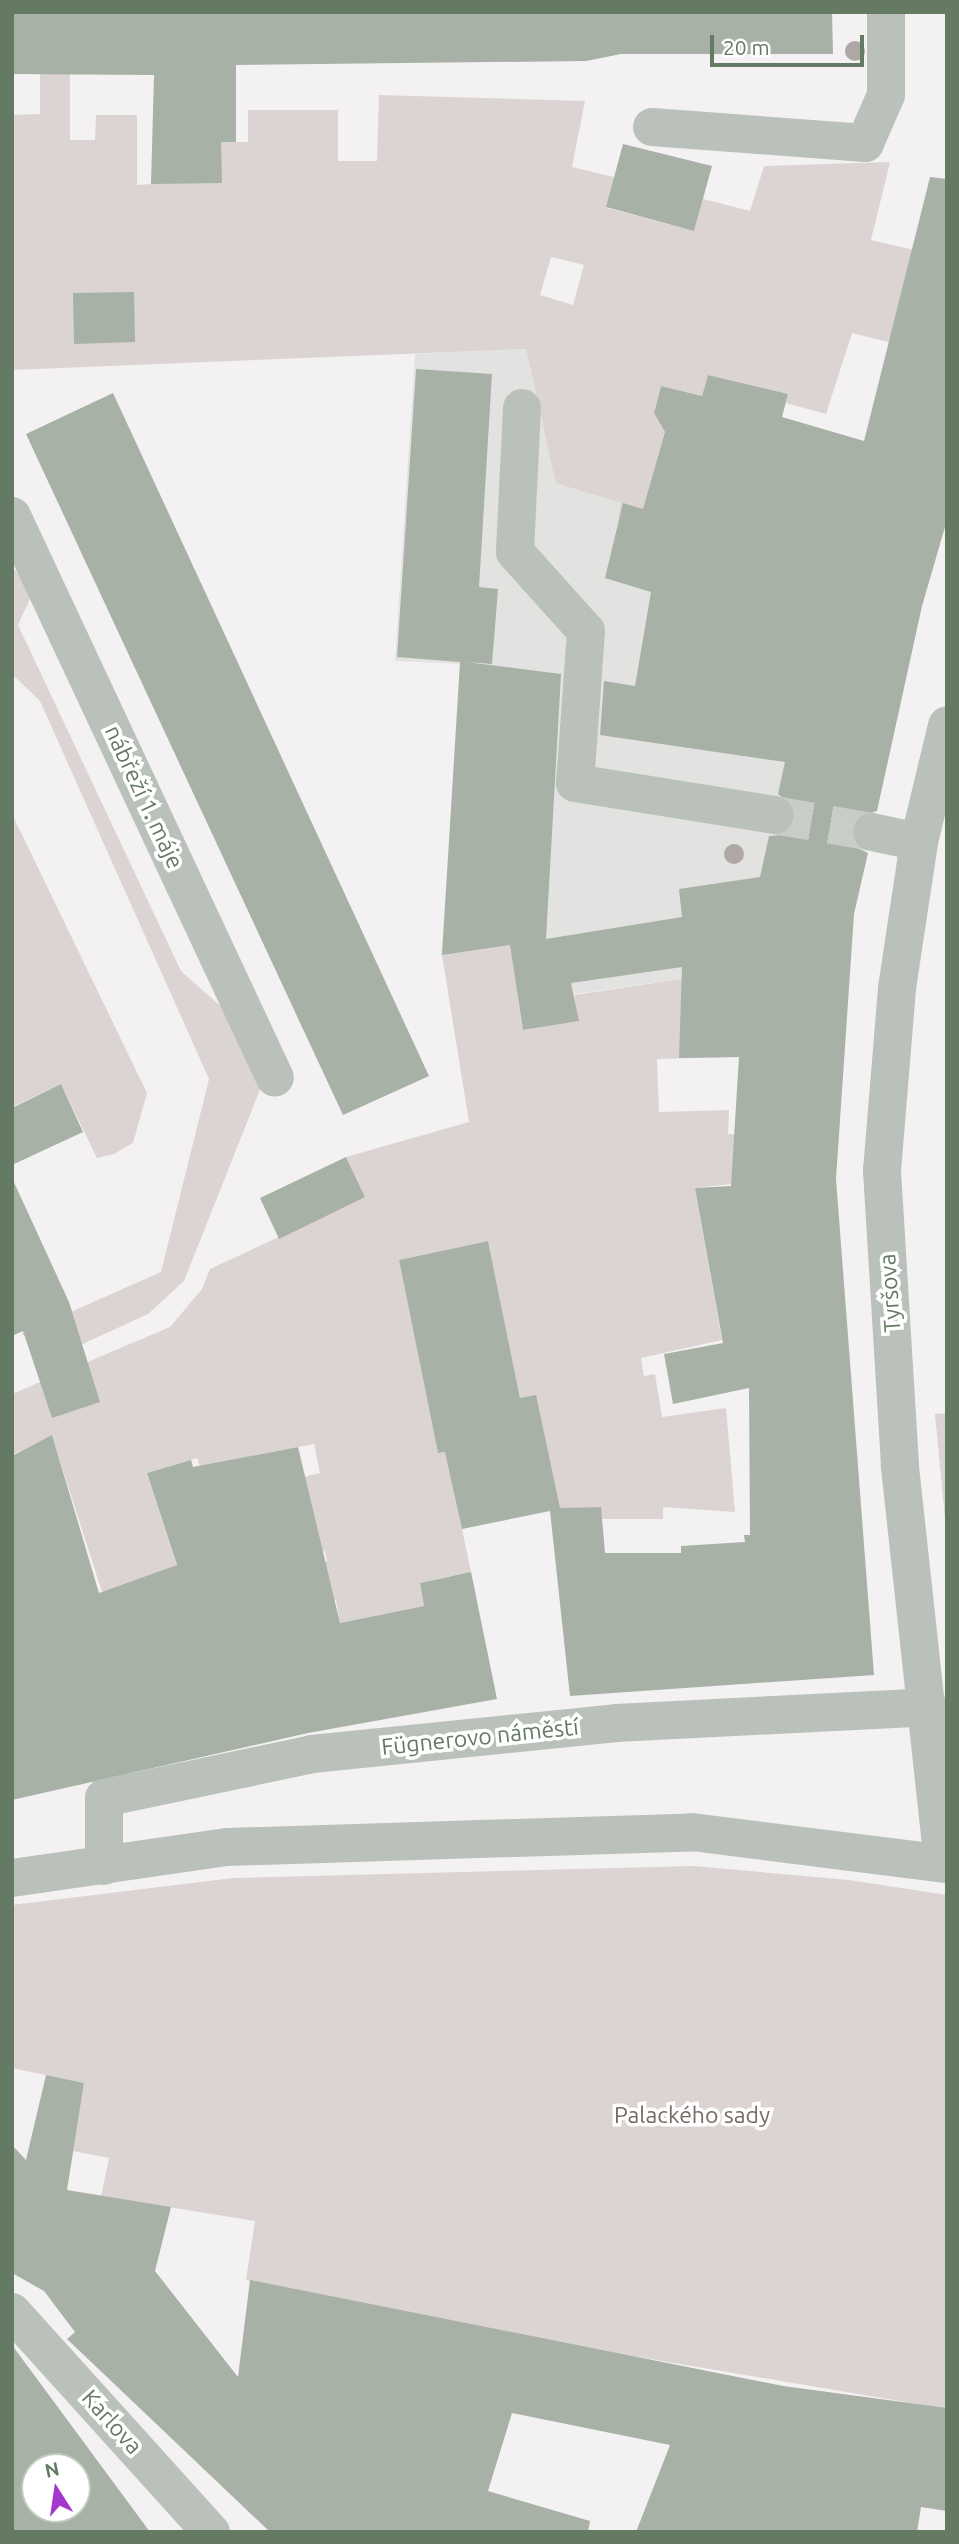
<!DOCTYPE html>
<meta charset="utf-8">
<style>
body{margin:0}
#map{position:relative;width:959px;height:2544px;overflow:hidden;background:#f4f1f3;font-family:Ubuntu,sans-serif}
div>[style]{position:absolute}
.built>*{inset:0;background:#e2e2e1}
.green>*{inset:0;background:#dbd4d3}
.building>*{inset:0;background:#a7b1a6}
.minor-tunnel>*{height:38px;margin-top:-19px;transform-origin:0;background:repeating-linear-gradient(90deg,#c9cdc8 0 38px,transparent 0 57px)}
.minor>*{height:38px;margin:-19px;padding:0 19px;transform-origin:19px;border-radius:19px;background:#bac1ba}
.trees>*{width:20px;height:20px;margin:-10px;border-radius:50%;background:#afa7a5}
span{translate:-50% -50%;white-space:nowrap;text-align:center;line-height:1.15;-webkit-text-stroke:7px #fff;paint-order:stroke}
.street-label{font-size:23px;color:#647a63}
.park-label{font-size:23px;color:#776a65}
.frame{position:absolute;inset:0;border:14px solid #647a63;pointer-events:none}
.north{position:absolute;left:21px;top:2453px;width:70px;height:70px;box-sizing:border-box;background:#fff;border:2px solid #c1cac1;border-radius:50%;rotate:348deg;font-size:19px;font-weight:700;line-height:28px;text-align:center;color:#647a63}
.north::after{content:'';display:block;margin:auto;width:24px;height:32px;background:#a438ce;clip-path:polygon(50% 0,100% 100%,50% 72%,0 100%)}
.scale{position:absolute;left:710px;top:35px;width:154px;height:32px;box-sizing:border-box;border:4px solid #647a63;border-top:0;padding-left:9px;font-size:21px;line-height:24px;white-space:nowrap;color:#647a63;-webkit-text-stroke:5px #fff;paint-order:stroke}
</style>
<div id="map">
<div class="built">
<i style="clip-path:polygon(526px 349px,544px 429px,795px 498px,893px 727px,853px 914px,687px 978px,519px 1002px,508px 945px,441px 957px,462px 664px,395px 661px,415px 354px)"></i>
</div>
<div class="green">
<i style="clip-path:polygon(evenodd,40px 63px,70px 63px,70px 140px,95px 140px,96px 115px,137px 115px,137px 185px,151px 184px,221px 142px,248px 142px,248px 110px,338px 110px,338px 161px,377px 161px,379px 95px,585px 101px,572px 167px,614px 177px,607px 208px,694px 231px,703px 199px,750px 211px,764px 166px,890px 162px,871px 240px,914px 250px,892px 343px,852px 333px,826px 414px,786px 403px,788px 394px,708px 375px,702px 396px,661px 386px,654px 413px,665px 432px,657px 460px,679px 467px,775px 564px,618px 521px,621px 503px,556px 483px,526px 349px,12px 370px,12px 115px,40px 114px,40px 63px,551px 257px,584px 265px,573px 305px,540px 295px,551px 257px)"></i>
<i style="clip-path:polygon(12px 567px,34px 590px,18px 625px,181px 971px,245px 1028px,263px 1082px,184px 1281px,148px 1314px,63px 1353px,21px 1334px,161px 1272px,209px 1079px,40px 701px,12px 674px)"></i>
<i style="clip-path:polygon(12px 814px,147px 1093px,133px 1143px,114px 1154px,97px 1158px,61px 1084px,12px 1107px)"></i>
<i style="clip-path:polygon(510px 945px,523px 1030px,578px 1021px,574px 995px,688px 978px,739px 1057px,657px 1059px,659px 1112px,729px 1110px,728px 1134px,743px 1135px,741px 1183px,695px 1188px,722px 1340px,641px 1358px,644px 1376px,655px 1374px,662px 1417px,726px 1408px,735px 1512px,663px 1507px,663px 1519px,602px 1519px,599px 1507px,559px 1509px,520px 1398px,488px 1241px,399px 1260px,438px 1453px,446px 1452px,476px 1596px,451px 1576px,420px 1583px,424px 1606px,340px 1623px,336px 1600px,328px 1601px,321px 1563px,327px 1561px,325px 1551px,319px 1552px,304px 1477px,320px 1473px,314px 1444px,200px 1466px,197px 1458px,147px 1473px,177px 1566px,102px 1592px,52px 1436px,12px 1455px,12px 1394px,170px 1327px,202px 1289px,210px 1269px,365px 1197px,346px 1157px,469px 1122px,442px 955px)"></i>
<i style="clip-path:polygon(947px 1413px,947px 1540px,935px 1414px)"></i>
<i style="clip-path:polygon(694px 1866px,849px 1880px,947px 1895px,947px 2409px,615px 2353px,246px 2280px,255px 2221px,101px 2196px,109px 2158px,73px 2151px,84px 2083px,12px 2068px,12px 1905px,233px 1878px)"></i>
</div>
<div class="building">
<i style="clip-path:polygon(12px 12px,832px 12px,833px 54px,621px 54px,586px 61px,236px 65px,236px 142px,221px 142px,222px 183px,151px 184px,154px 75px,12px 74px)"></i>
<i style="clip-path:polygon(623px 144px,712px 166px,694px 231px,606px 207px)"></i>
<i style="clip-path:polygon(930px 177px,947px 179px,947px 520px,922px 606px,877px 811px,856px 817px,851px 828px,857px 848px,868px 853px,854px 914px,836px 1179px,874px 1675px,570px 1696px,550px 1511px,462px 1529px,445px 1452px,438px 1453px,399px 1260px,488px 1241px,520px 1398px,536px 1395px,560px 1508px,601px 1507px,605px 1553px,681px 1553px,681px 1546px,745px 1542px,744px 1535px,750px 1535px,749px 1388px,673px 1404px,664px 1354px,723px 1343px,695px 1188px,731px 1186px,739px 1057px,679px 1058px,682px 967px,571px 983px,579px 1021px,523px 1030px,510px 945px,442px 955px,460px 662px,397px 657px,416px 369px,492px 374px,479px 587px,498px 589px,492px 664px,466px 662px,561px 674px,546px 939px,682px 917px,679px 889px,760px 877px,769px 836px,782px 835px,796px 818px,794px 807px,778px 794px,785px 762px,600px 735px,604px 681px,635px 686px,651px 592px,605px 578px,623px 503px,643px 509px,665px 432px,654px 413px,661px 386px,702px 396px,708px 375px,788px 394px,782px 417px,864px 441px)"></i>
<i style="clip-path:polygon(134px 292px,135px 342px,74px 344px,73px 293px)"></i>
<i style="clip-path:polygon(113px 393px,429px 1076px,343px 1115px,26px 434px)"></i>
<i style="clip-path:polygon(61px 1084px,83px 1132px,12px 1165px,12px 1108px)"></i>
<i style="clip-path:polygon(346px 1157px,365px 1197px,279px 1239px,260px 1198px)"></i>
<i style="clip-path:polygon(12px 1178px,69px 1302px,100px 1402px,52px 1418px,23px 1331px,12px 1336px)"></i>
<i style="clip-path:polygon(52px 1435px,99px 1593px,177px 1565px,147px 1473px,191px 1460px,193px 1467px,298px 1447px,340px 1623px,424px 1606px,420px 1583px,471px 1572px,497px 1699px,308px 1733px,12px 1800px,12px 1456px)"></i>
<i style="clip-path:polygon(46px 2075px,84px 2083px,67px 2190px,171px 2207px,155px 2271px,238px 2377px,250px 2280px,783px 2386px,947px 2408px,947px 2511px,921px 2507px,917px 2532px,636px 2532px,670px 2445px,512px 2413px,488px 2491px,590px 2521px,588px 2532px,270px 2532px,67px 2339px,75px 2332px,44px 2291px,12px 2273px,12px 2145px,26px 2160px)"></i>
<i style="clip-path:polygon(evenodd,12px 2345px,150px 2532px,12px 2532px,12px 2345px,35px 2467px,77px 2467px,77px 2509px,35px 2509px,35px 2467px)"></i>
</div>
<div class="minor-tunnel">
<i style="left:774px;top:815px;width:99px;rotate:9.8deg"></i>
</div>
<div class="minor">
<i style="left:652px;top:127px;width:214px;rotate:4.3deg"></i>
<i style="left:865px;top:143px;width:52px;rotate:-66.4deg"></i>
<i style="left:886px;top:95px;width:83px;rotate:-90deg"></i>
<i style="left:522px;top:408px;width:144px;rotate:92.8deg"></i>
<i style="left:515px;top:552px;width:106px;rotate:48.1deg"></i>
<i style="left:586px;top:631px;width:152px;rotate:94.1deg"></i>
<i style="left:575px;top:783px;width:202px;rotate:9.1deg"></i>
<i style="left:12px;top:516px;width:620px;rotate:64.92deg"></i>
<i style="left:872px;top:832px;width:48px;rotate:12deg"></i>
<i style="left:943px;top:1863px;width:400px;rotate:-96.2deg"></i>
<i style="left:900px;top:1465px;width:295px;rotate:-93.5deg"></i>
<i style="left:882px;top:1171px;width:184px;rotate:-85.3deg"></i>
<i style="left:897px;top:988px;width:148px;rotate:-81.4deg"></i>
<i style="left:919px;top:842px;width:120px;rotate:-76.5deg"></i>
<i style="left:104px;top:1866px;width:68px;rotate:-90deg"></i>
<i style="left:104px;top:1798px;width:213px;rotate:-11.9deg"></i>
<i style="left:312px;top:1754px;width:306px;rotate:-5.8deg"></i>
<i style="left:616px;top:1723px;width:313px;rotate:-2.9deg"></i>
<i style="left:12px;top:1878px;width:217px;rotate:-8.2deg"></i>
<i style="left:227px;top:1847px;width:465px;rotate:-1.8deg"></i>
<i style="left:692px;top:1832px;width:257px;rotate:7.2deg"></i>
<i style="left:12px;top:2312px;width:297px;rotate:47.9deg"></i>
</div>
<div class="trees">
<i style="left:855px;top:51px"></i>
<i style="left:734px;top:854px"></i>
</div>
<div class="street-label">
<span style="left:144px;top:797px;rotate:65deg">nábřeží 1. máje</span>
<span style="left:890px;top:1293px;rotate:-94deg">Tyršova</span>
<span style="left:480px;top:1737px;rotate:-6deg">Fügnerovo náměstí</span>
<span style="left:112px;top:2422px;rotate:48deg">Karlova</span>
</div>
<div class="park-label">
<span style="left:692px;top:2115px">Palackého sady</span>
</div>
<div class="frame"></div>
<div class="north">N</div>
<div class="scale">20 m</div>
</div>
